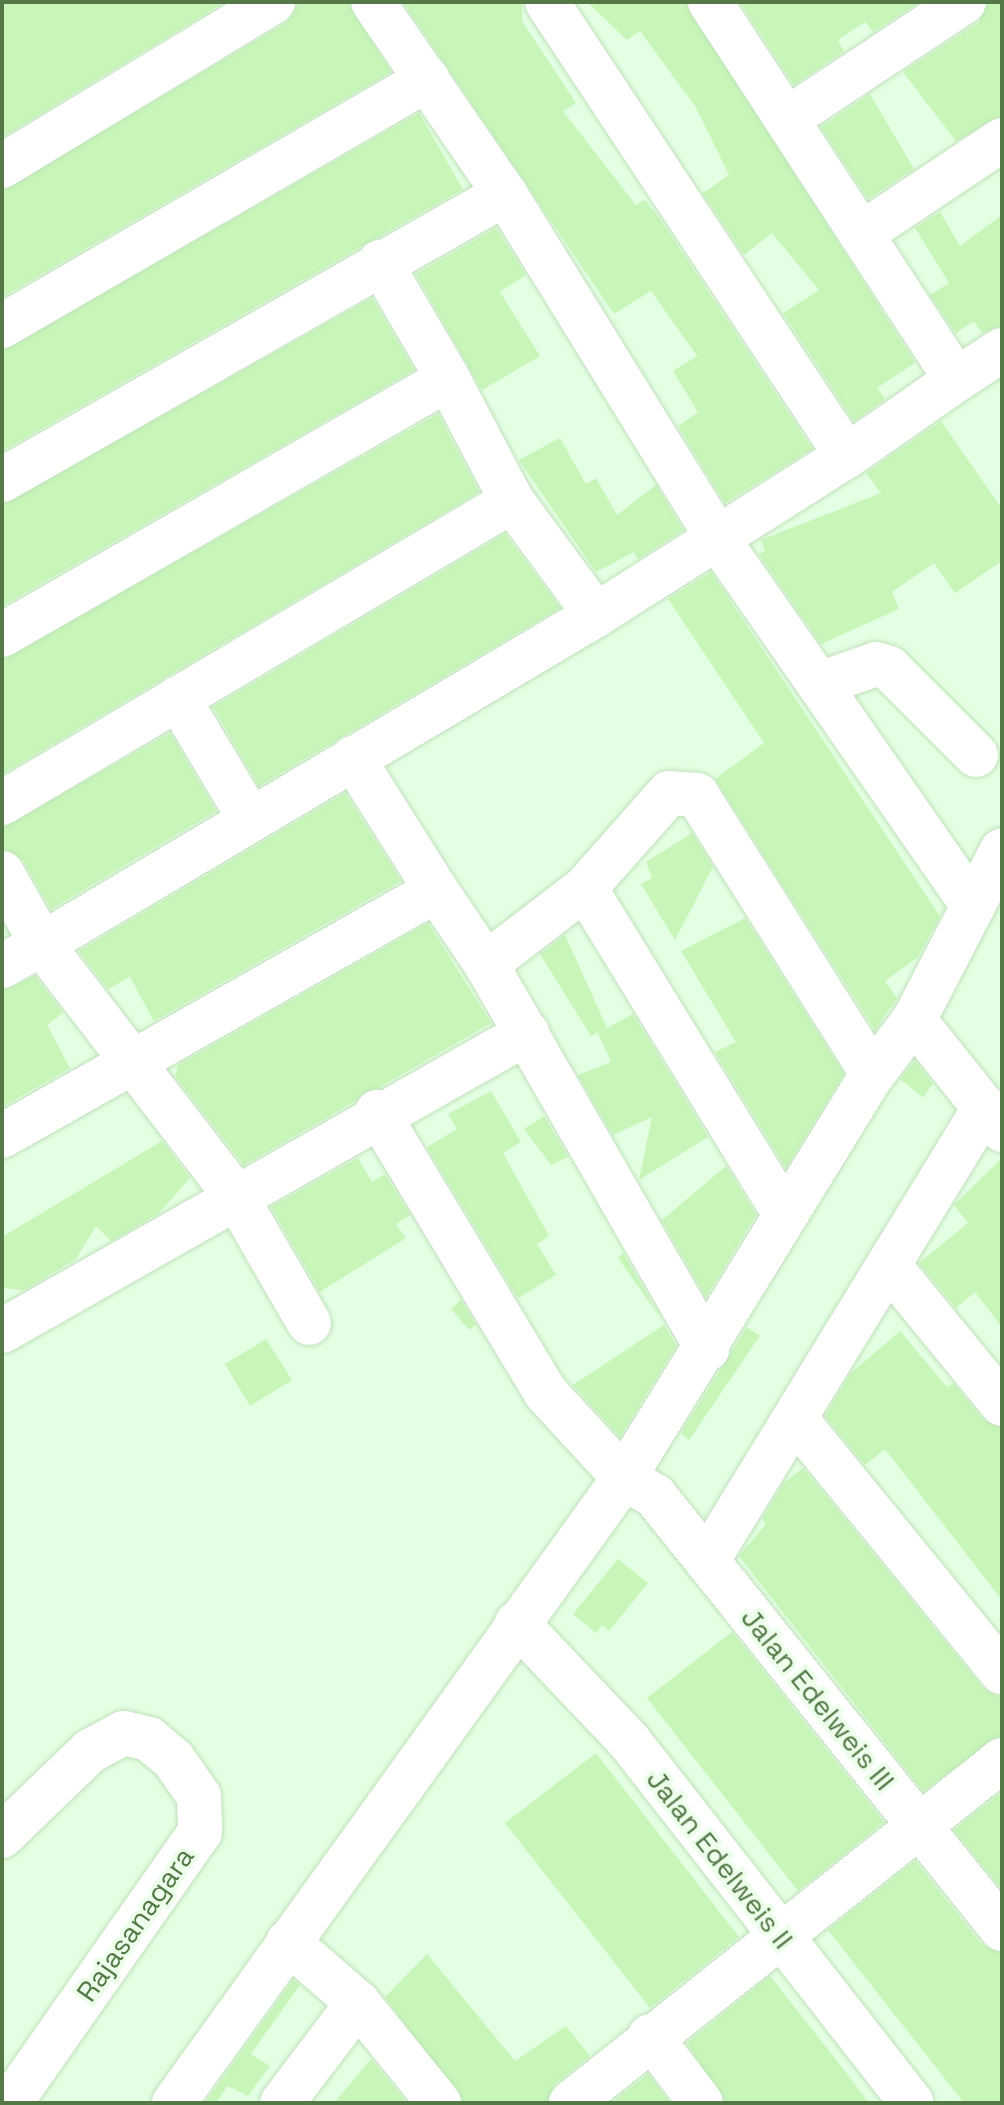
<!DOCTYPE html>
<style>
body{margin:0}
#map{position:relative;width:1004px;height:2105px;overflow:hidden;background:#e4fee3;font-family:"Space Grotesk",sans-serif}
div>[style]{position:absolute}
.building>*{inset:0;background:#c7f6b8}
.roads{filter:drop-shadow(0 0 2px #c1e1bb) drop-shadow(0 0 2px #c1e1bb)}
.minor>*{height:44px;margin:-22px;padding:0 22px;transform-origin:22px;border-radius:22px;background:#fff}
span{translate:-50% -50%;white-space:nowrap;text-align:center;line-height:1.15;-webkit-text-stroke:8px #ecffeb;paint-order:stroke}
.street-label{font-size:28px;color:#557847}
.frame{position:absolute;inset:0;border:4px solid #557847;pointer-events:none}
</style>
<div id="map">
<div class="building">
<i style="clip-path:polygon(2px 2px,225px 2px,2px 137px)"></i>
<i style="clip-path:polygon(298px 2px,348px 2px,391px 72px,2px 297px,2px 191px,286px 23px)"></i>
<i style="clip-path:polygon(403px 2px,522px 2px,522px 21px,576px 103px,563px 111px,636px 205px,645px 200px,662px 222px,812px 449px,725px 503px,678px 426px,698px 412px,673px 371px,697px 356px,651px 291px,614px 314px)"></i>
<i style="clip-path:polygon(587px 2px,685px 2px,915px 363px,877px 388px,885px 399px,854px 421px,783px 313px,819px 290px,772px 233px,744px 255px,703px 193px,729px 175px,695px 106px,640px 31px,627px 40px)"></i>
<i style="clip-path:polygon(740px 2px,919px 2px,873px 32px,865px 22px,838px 40px,844px 51px,794px 85px)"></i>
<i style="clip-path:polygon(989px 2px,1002px 2px,1002px 115px,956px 141px,903px 72px,978px 23px)"></i>
<i style="clip-path:polygon(870px 94px,914px 169px,868px 199px,821px 127px)"></i>
<i style="clip-path:polygon(419px 113px,463px 189px,2px 451px,2px 351px)"></i>
<i style="clip-path:polygon(940px 212px,960px 246px,1002px 215px,1002px 325px,982px 333px,974px 321px,956px 333px,930px 295px,949px 283px,915px 228px)"></i>
<i style="clip-path:polygon(496px 228px,526px 275px,500px 292px,540px 356px,482px 390px,416px 274px)"></i>
<i style="clip-path:polygon(372px 298px,414px 370px,2px 606px,2px 505px)"></i>
<i style="clip-path:polygon(438px 414px,479px 492px,2px 774px,2px 660px)"></i>
<i style="clip-path:polygon(941px 421px,1002px 509px,1002px 561px,955px 593px,934px 563px,892px 592px,899px 609px,821px 644px,759px 554px,765px 551px,761px 540px,881px 493px,866px 473px)"></i>
<i style="clip-path:polygon(560px 438px,586px 484px,596px 478px,617px 515px,656px 485px,683px 530px,638px 559px,634px 552px,596px 572px,519px 460px)"></i>
<i style="clip-path:polygon(505px 534px,560px 608px,259px 786px,213px 707px)"></i>
<i style="clip-path:polygon(711px 572px,940px 916px,918px 957px,885px 981px,897px 998px,875px 1030px,715px 779px,764px 743px,668px 599px)"></i>
<i style="clip-path:polygon(170px 733px,216px 811px,51px 909px,23px 860px,2px 848px,2px 828px)"></i>
<i style="clip-path:polygon(345px 793px,401px 881px,154px 1021px,130px 977px,108px 989px,79px 951px)"></i>
<i style="clip-path:polygon(692px 833px,713px 867px,675px 940px,641px 884px,652px 878px,646px 862px)"></i>
<i style="clip-path:polygon(745px 918px,844px 1074px,786px 1168px,715px 1052px,736px 1042px,681px 951px)"></i>
<i style="clip-path:polygon(428px 923px,491px 1023px,244px 1165px,175px 1076px,178px 1065px)"></i>
<i style="clip-path:polygon(565px 935px,607px 1028px,591px 1036px,540px 954px)"></i>
<i style="clip-path:polygon(35px 976px,63px 1013px,47px 1025px,70px 1068px,2px 1107px,2px 991px)"></i>
<i style="clip-path:polygon(633px 1014px,708px 1137px,639px 1180px,652px 1117px,613px 1135px,578px 1075px,611px 1062px,598px 1033px)"></i>
<i style="clip-path:polygon(915px 1061px,933px 1084px,923px 1097px,900px 1079px)"></i>
<i style="clip-path:polygon(491px 1091px,521px 1142px,503px 1153px,549px 1236px,537px 1244px,556px 1275px,518px 1298px,427px 1147px,457px 1129px,448px 1114px)"></i>
<i style="clip-path:polygon(544px 1116px,568px 1157px,551px 1165px,524px 1129px)"></i>
<i style="clip-path:polygon(162px 1141px,190px 1178px,159px 1213px,111px 1241px,96px 1226px,76px 1259px,24px 1290px,2px 1288px,2px 1237px)"></i>
<i style="clip-path:polygon(358px 1158px,372px 1182px,385px 1174px,410px 1215px,396px 1224px,406px 1238px,320px 1292px,271px 1207px)"></i>
<i style="clip-path:polygon(1002px 1158px,1002px 1327px,975px 1292px,956px 1308px,919px 1263px,968px 1223px,954px 1205px)"></i>
<i style="clip-path:polygon(726px 1166px,756px 1215px,706px 1297px,662px 1220px)"></i>
<i style="clip-path:polygon(623px 1253px,660px 1317px,618px 1258px)"></i>
<i style="clip-path:polygon(461px 1300px,476px 1325px,469px 1330px,451px 1309px)"></i>
<i style="clip-path:polygon(664px 1325px,676px 1346px,620px 1437px,573px 1385px)"></i>
<i style="clip-path:polygon(747px 1327px,760px 1336px,689px 1440px,681px 1433px)"></i>
<i style="clip-path:polygon(900px 1331px,947px 1387px,953px 1383px,983px 1420px,1002px 1428px,1002px 1600px,885px 1449px,865px 1465px,825px 1416px,851px 1373px)"></i>
<i style="clip-path:polygon(266px 1339px,292px 1380px,250px 1406px,225px 1364px)"></i>
<i style="clip-path:polygon(803px 1468px,983px 1688px,1002px 1699px,1002px 1736px,923px 1791px,739px 1556px,766px 1524px,762px 1519px,784px 1483px)"></i>
<i style="clip-path:polygon(618px 1559px,648px 1583px,609px 1631px,602px 1625px,596px 1633px,573px 1614px)"></i>
<i style="clip-path:polygon(732px 1632px,884px 1822px,798px 1891px,647px 1698px)"></i>
<i style="clip-path:polygon(596px 1753px,739px 1937px,650px 2008px,505px 1823px)"></i>
<i style="clip-path:polygon(1002px 1792px,1002px 1889px,954px 1830px)"></i>
<i style="clip-path:polygon(915px 1861px,982px 1945px,1002px 1953px,1002px 2103px,964px 2103px,828px 1930px)"></i>
<i style="clip-path:polygon(427px 1954px,515px 2061px,566px 2026px,590px 2056px,555px 2084px,547px 2103px,463px 2103px,385px 1997px)"></i>
<i style="clip-path:polygon(770px 1976px,841px 2066px,869px 2103px,725px 2103px,687px 2043px)"></i>
<i style="clip-path:polygon(293px 1980px,300px 1985px,251px 2054px,270px 2066px,248px 2096px,228px 2086px,216px 2103px,205px 2103px)"></i>
<i style="clip-path:polygon(371px 2059px,407px 2103px,334px 2103px)"></i>
<i style="clip-path:polygon(648px 2074px,670px 2103px,611px 2103px)"></i>
</div>
<div class="roads">
<div class="minor">
<i style="left:373px;top:2px;width:233px;rotate:55.5deg"></i>
<i style="left:505px;top:194px;width:405px;rotate:58.3deg"></i>
<i style="left:718px;top:539px;width:447px;rotate:55.2deg"></i>
<i style="left:710px;top:2px;width:451px;rotate:56.9deg"></i>
<i style="left:956px;top:380px;width:55px;rotate:-33.1deg"></i>
<i style="left:787px;top:119px;width:212px;rotate:-33.5deg"></i>
<i style="left:2px;top:166px;width:317px;rotate:-31.2deg"></i>
<i style="left:861px;top:234px;width:169px;rotate:-33.7deg"></i>
<i style="left:380px;top:262px;width:135px;rotate:59.8deg"></i>
<i style="left:2px;top:326px;width:492px;rotate:-30.1deg"></i>
<i style="left:847px;top:456px;width:133px;rotate:-34.9deg"></i>
<i style="left:2px;top:480px;width:579px;rotate:-29.62deg"></i>
<i style="left:512px;top:501px;width:142px;rotate:53.6deg"></i>
<i style="left:2px;top:635px;width:514px;rotate:-29.86deg"></i>
<i style="left:448px;top:379px;width:138px;rotate:62.3deg"></i>
<i style="left:512px;top:501px;width:593px;rotate:149.37deg"></i>
<i style="left:819px;top:684px;width:60px;rotate:-19.3deg"></i>
<i style="left:876px;top:664px;width:14px;rotate:17deg"></i>
<i style="left:889px;top:668px;width:123px;rotate:45deg"></i>
<i style="left:178px;top:698px;width:137px;rotate:59.3deg"></i>
<i style="left:2px;top:873px;width:81px;rotate:60.6deg"></i>
<i style="left:42px;top:944px;width:46px;rotate:151.2deg"></i>
<i style="left:585px;top:888px;width:127px;rotate:-48.5deg"></i>
<i style="left:669px;top:793px;width:28px;rotate:4deg"></i>
<i style="left:697px;top:795px;width:330px;rotate:57.8deg"></i>
<i style="left:436px;top:890px;width:89px;rotate:56deg"></i>
<i style="left:486px;top:964px;width:444px;rotate:60.1deg"></i>
<i style="left:486px;top:964px;width:125px;rotate:-37.5deg"></i>
<i style="left:585px;top:888px;width:382px;rotate:58.5deg"></i>
<i style="left:914px;top:1020px;width:141px;rotate:51.3deg"></i>
<i style="left:377px;top:1112px;width:327px;rotate:59deg"></i>
<i style="left:545px;top:1392px;width:117px;rotate:47.4deg"></i>
<i style="left:624px;top:1478px;width:36px;rotate:30deg"></i>
<i style="left:655px;top:1496px;width:555px;rotate:51.29deg"></i>
<i style="left:2px;top:1136px;width:499px;rotate:-29.5deg"></i>
<i style="left:436px;top:890px;width:156px;rotate:-122.2deg"></i>
<i style="left:890px;top:1267px;width:177px;rotate:50.7deg"></i>
<i style="left:309px;top:1323px;width:148px;rotate:-120deg"></i>
<i style="left:235px;top:1195px;width:317px;rotate:-127.6deg"></i>
<i style="left:42px;top:944px;width:644px;rotate:-30.7deg"></i>
<i style="left:596px;top:615px;width:297px;rotate:-32.4deg"></i>
<i style="left:847px;top:456px;width:544px;rotate:-123.46deg"></i>
<i style="left:2px;top:1331px;width:604px;rotate:-29.58deg"></i>
<i style="left:797px;top:1421px;width:324px;rotate:50.8deg"></i>
<i style="left:707px;top:1561px;width:532px;rotate:-58.52deg"></i>
<i style="left:517px;top:1623px;width:163px;rotate:46.5deg"></i>
<i style="left:629px;top:1741px;width:459px;rotate:52deg"></i>
<i style="left:2px;top:1836px;width:122px;rotate:-44deg"></i>
<i style="left:90px;top:1751px;width:38px;rotate:-28deg"></i>
<i style="left:124px;top:1733px;width:26px;rotate:13deg"></i>
<i style="left:149px;top:1739px;width:31px;rotate:40deg"></i>
<i style="left:173px;top:1759px;width:45px;rotate:54.9deg"></i>
<i style="left:199px;top:1796px;width:36px;rotate:88deg"></i>
<i style="left:200px;top:1832px;width:331px;rotate:125deg"></i>
<i style="left:288px;top:1942px;width:93px;rotate:41.1deg"></i>
<i style="left:358px;top:2003px;width:129px;rotate:51deg"></i>
<i style="left:650px;top:2036px;width:84px;rotate:52.7deg"></i>
<i style="left:174px;top:2103px;width:770px;rotate:-54.25deg"></i>
<i style="left:624px;top:1478px;width:475px;rotate:-58.4deg"></i>
<i style="left:873px;top:1074px;width:68px;rotate:-52.8deg"></i>
<i style="left:914px;top:1020px;width:191px;rotate:-62.6deg"></i>
<i style="left:282px;top:2103px;width:126px;rotate:-52.8deg"></i>
<i style="left:571px;top:2103px;width:551px;rotate:-38.51deg"></i>
</div>
</div>
<div class="street-label">
<span style="left:818px;top:1699px;rotate:51deg">Jalan Edelweis III</span>
<span style="left:720px;top:1859px;rotate:52deg">Jalan Edelweis II</span>
<span style="left:135px;top:1924px;rotate:-55deg">Rajasanagara</span>
</div>
<div class="frame"></div>
</div>
